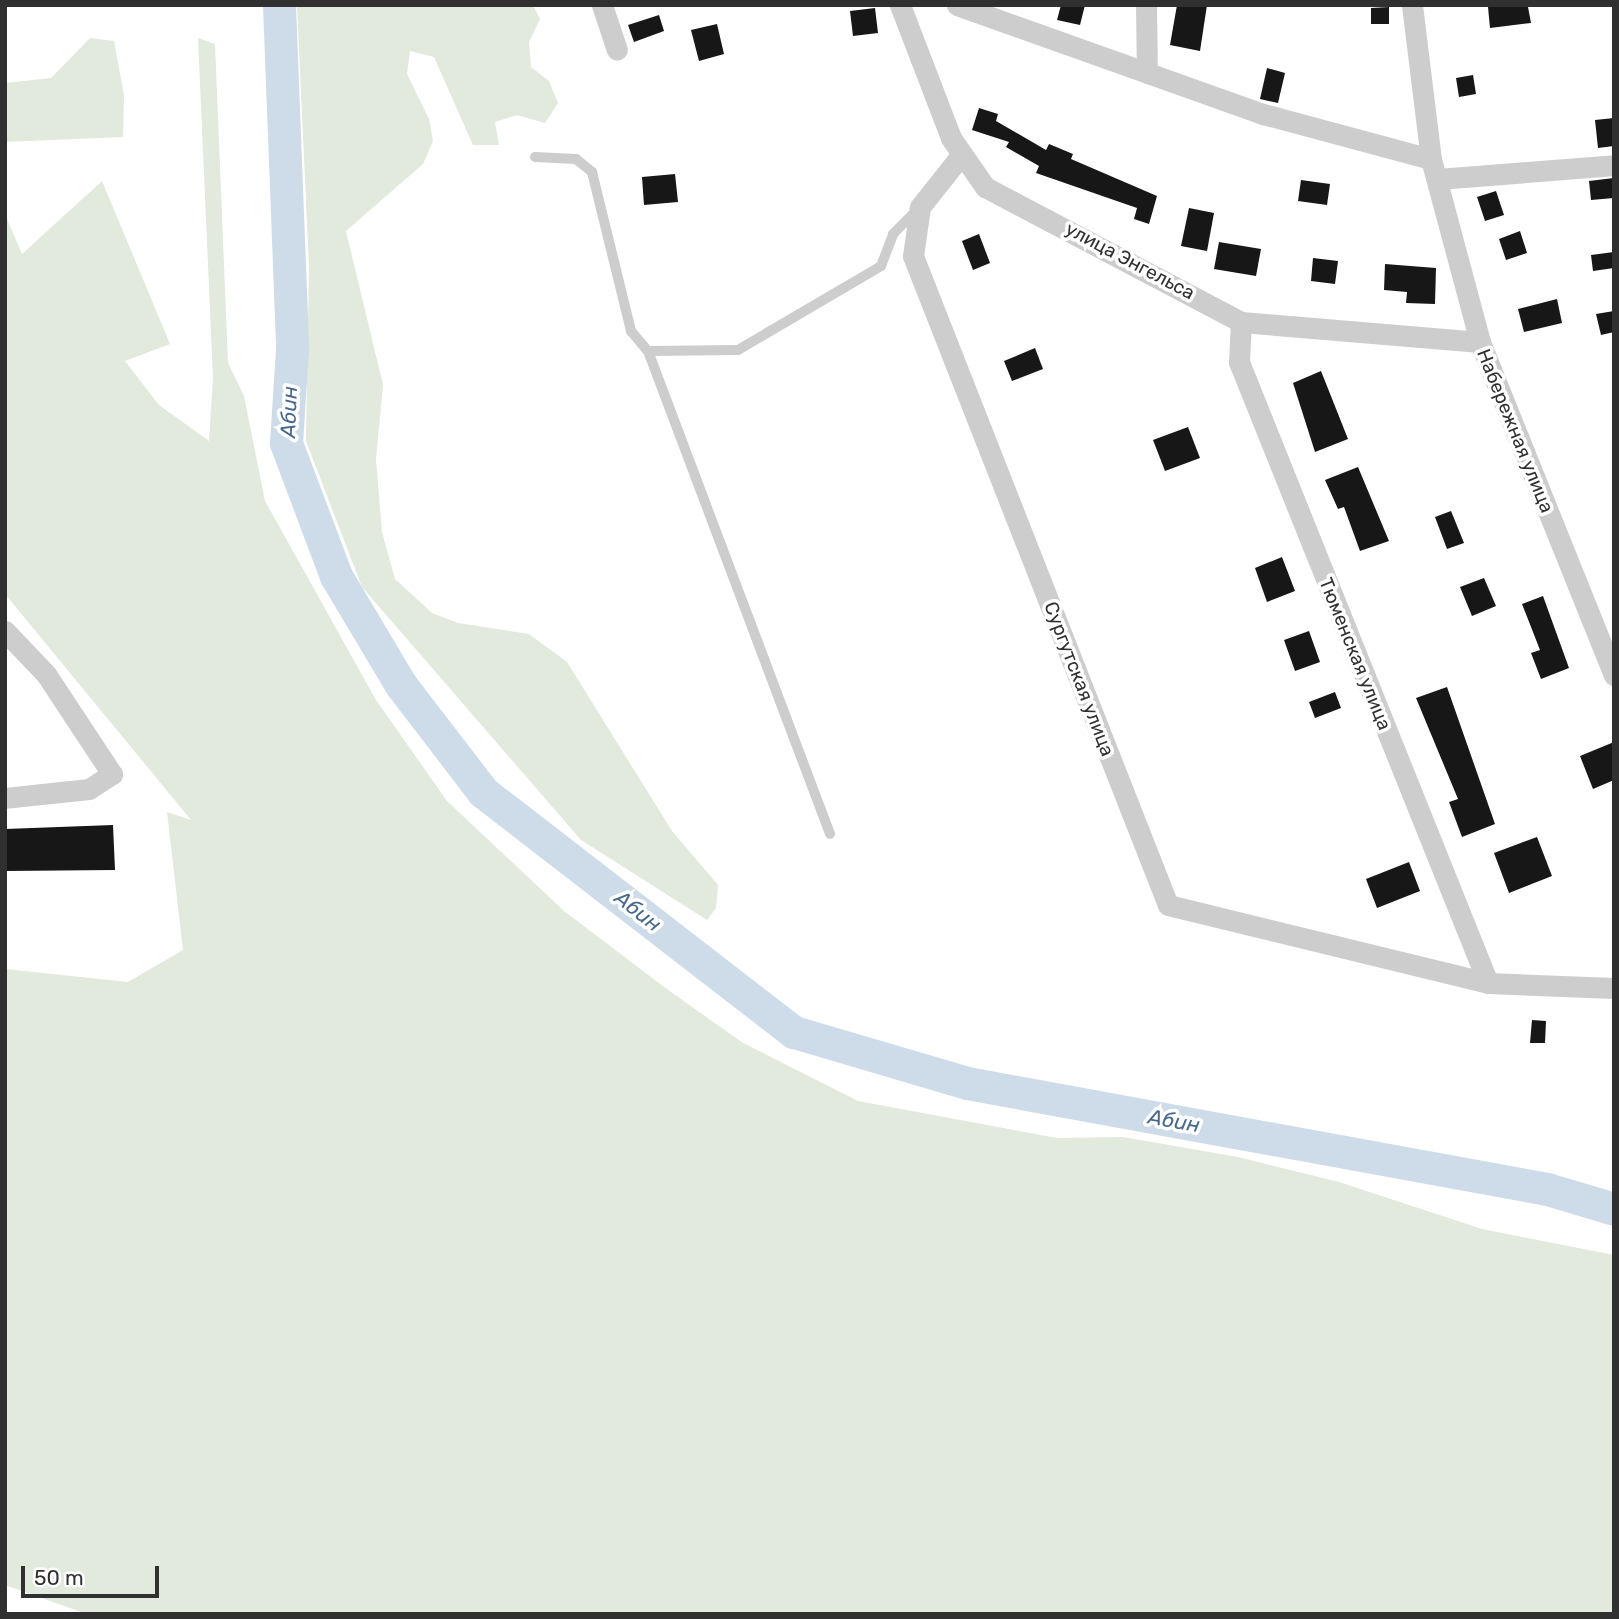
<!DOCTYPE html>
<meta charset="utf-8">
<style>
body{margin:0}
#map{position:relative;width:1619px;height:1619px;overflow:hidden;background:#fff;font-family:Rubik,sans-serif}
div>[style]{position:absolute}
.green>*{inset:0;background:#e2e9dd}
.river>*{height:33px;margin:-16.5px;padding:0 16.5px;transform-origin:16.5px;border-radius:16.5px;background:#cedce9}
.building>*{inset:0;background:#171717}
.service>*{height:10px;margin:-5px;padding:0 5px;transform-origin:5px;border-radius:5px;background:#cdcdcd}
.minor>*{height:21px;margin:-10.5px;padding:0 10.5px;transform-origin:10.5px;border-radius:10.5px;background:#cdcdcd}
span{translate:-50% -50%;white-space:nowrap;text-align:center;line-height:1.15;-webkit-text-stroke:7px #fff;paint-order:stroke}
.street-label{font-size:19px;color:#303030}
.water-label{font-size:21px;color:#46688b;font-style:italic}
.frame{position:absolute;inset:0;border:7px solid #303030;pointer-events:none}
.scale{position:absolute;left:21px;top:1566px;width:138px;height:32px;box-sizing:border-box;border:4px solid #303030;border-top:0;padding-left:9px;font-size:21px;line-height:24px;white-space:nowrap;color:#303030;-webkit-text-stroke:5px #fff;paint-order:stroke}
</style>
<div id="map">
<div class="green">
<i style="clip-path:polygon(297px 5px,533px 5px,540px 19px,529px 42px,531px 67px,549px 81px,558px 103px,545px 123px,517px 115px,495px 122px,499px 145px,473px 145px,434px 57px,410px 51px,407px 74px,429px 119px,433px 141px,423px 164px,346px 231px,383px 385px,376px 459px,382px 532px,395px 579px,432px 613px,458px 623px,529px 634px,567px 662px,672px 831px,718px 885px,716px 908px,707px 920px,581px 840px,362px 587px,306px 441px,309px 266px)"></i>
<i style="clip-path:polygon(90px 38px,114px 41px,124px 96px,123px 137px,5px 142px,5px 83px,51px 78px)"></i>
<i style="clip-path:polygon(198px 38px,215px 44px,228px 363px,244px 396px,265px 501px,376px 700px,447px 801px,564px 911px,664px 987px,743px 1043px,858px 1101px,1057px 1138px,1123px 1137px,1238px 1157px,1339px 1182px,1482px 1229px,1614px 1255px,1614px 1614px,87px 1614px,5px 1585px,5px 969px,128px 982px,183px 950px,167px 812px,191px 820px,5px 594px,5px 192px,7px 219px,22px 254px,102px 181px,170px 344px,125px 361px,159px 405px,209px 441px,213px 378px)"></i>
</div>
<div class="river">
<i style="left:279px;top:5px;width:345px;rotate:87.8deg"></i>
<i style="left:292px;top:350px;width:93px;rotate:93.7deg"></i>
<i style="left:286px;top:443px;width:142px;rotate:69.4deg"></i>
<i style="left:336px;top:576px;width:127px;rotate:59.2deg"></i>
<i style="left:401px;top:685px;width:135px;rotate:52.5deg"></i>
<i style="left:483px;top:792px;width:393px;rotate:37.7deg"></i>
<i style="left:794px;top:1032px;width:180px;rotate:16.4deg"></i>
<i style="left:967px;top:1083px;width:590px;rotate:10.36deg"></i>
<i style="left:1547px;top:1189px;width:70px;rotate:16.6deg"></i>
</div>
<div class="building">
<i style="clip-path:polygon(1061px 5px,1085px 5px,1080px 25px,1057px 20px)"></i>
<i style="clip-path:polygon(1177px 5px,1207px 5px,1200px 51px,1170px 45px)"></i>
<i style="clip-path:polygon(1500px 5px,1528px 7px,1531px 23px,1490px 28px,1488px 7px)"></i>
<i style="clip-path:polygon(1389px 7px,1389px 24px,1371px 24px,1371px 8px)"></i>
<i style="clip-path:polygon(875px 8px,878px 33px,853px 36px,850px 11px)"></i>
<i style="clip-path:polygon(659px 15px,664px 31px,634px 42px,628px 25px)"></i>
<i style="clip-path:polygon(717px 24px,724px 54px,699px 61px,691px 30px)"></i>
<i style="clip-path:polygon(1267px 68px,1285px 73px,1278px 103px,1260px 99px)"></i>
<i style="clip-path:polygon(1473px 75px,1476px 94px,1459px 97px,1456px 78px)"></i>
<i style="clip-path:polygon(979px 108px,998px 114px,996px 121px,1046px 150px,1049px 144px,1073px 154px,1071px 159px,1157px 196px,1149px 224px,1134px 219px,1137px 208px,1036px 173px,1039px 166px,1006px 147px,1009px 142px,972px 130px)"></i>
<i style="clip-path:polygon(1614px 118px,1614px 146px,1598px 148px,1595px 120px)"></i>
<i style="clip-path:polygon(675px 174px,678px 202px,644px 205px,642px 177px)"></i>
<i style="clip-path:polygon(1614px 178px,1614px 198px,1591px 200px,1589px 181px)"></i>
<i style="clip-path:polygon(1301px 180px,1330px 184px,1327px 205px,1298px 201px)"></i>
<i style="clip-path:polygon(1496px 191px,1504px 215px,1485px 221px,1477px 197px)"></i>
<i style="clip-path:polygon(1189px 208px,1214px 213px,1207px 251px,1181px 246px)"></i>
<i style="clip-path:polygon(1520px 231px,1527px 253px,1506px 260px,1499px 239px)"></i>
<i style="clip-path:polygon(979px 234px,990px 263px,973px 270px,962px 241px)"></i>
<i style="clip-path:polygon(1219px 242px,1261px 249px,1256px 276px,1214px 269px)"></i>
<i style="clip-path:polygon(1614px 252px,1614px 268px,1593px 271px,1591px 255px)"></i>
<i style="clip-path:polygon(1313px 258px,1338px 261px,1335px 284px,1311px 281px)"></i>
<i style="clip-path:polygon(1385px 264px,1436px 268px,1435px 304px,1406px 303px,1407px 292px,1384px 290px)"></i>
<i style="clip-path:polygon(1557px 299px,1562px 323px,1524px 332px,1518px 309px)"></i>
<i style="clip-path:polygon(1614px 311px,1614px 332px,1601px 335px,1596px 314px)"></i>
<i style="clip-path:polygon(1035px 348px,1043px 369px,1012px 381px,1004px 361px)"></i>
<i style="clip-path:polygon(1321px 371px,1348px 439px,1315px 452px,1293px 383px)"></i>
<i style="clip-path:polygon(1188px 427px,1200px 458px,1165px 471px,1153px 440px)"></i>
<i style="clip-path:polygon(1358px 467px,1389px 541px,1360px 551px,1344px 507px,1338px 509px,1325px 480px)"></i>
<i style="clip-path:polygon(1451px 511px,1464px 543px,1447px 549px,1435px 517px)"></i>
<i style="clip-path:polygon(1282px 557px,1295px 591px,1267px 602px,1255px 568px)"></i>
<i style="clip-path:polygon(1484px 578px,1496px 606px,1472px 616px,1460px 587px)"></i>
<i style="clip-path:polygon(1543px 596px,1569px 668px,1541px 679px,1531px 653px,1540px 650px,1522px 604px)"></i>
<i style="clip-path:polygon(1309px 631px,1320px 662px,1295px 671px,1284px 640px)"></i>
<i style="clip-path:polygon(1447px 687px,1495px 824px,1462px 837px,1449px 802px,1458px 799px,1416px 698px)"></i>
<i style="clip-path:polygon(1335px 692px,1341px 708px,1315px 718px,1309px 702px)"></i>
<i style="clip-path:polygon(1614px 742px,1614px 780px,1593px 789px,1580px 756px)"></i>
<i style="clip-path:polygon(113px 825px,115px 870px,5px 871px,5px 829px)"></i>
<i style="clip-path:polygon(1537px 837px,1552px 876px,1509px 893px,1494px 853px)"></i>
<i style="clip-path:polygon(1409px 862px,1420px 891px,1377px 908px,1366px 879px)"></i>
<i style="clip-path:polygon(1532px 1020px,1546px 1021px,1545px 1043px,1530px 1043px)"></i>
</div>
<div class="service">
<i style="left:535px;top:157px;width:41px;rotate:2.8deg"></i>
<i style="left:576px;top:159px;width:21px;rotate:39deg"></i>
<i style="left:592px;top:172px;width:164px;rotate:76.2deg"></i>
<i style="left:631px;top:331px;width:26px;rotate:50deg"></i>
<i style="left:648px;top:351px;width:90px;rotate:-0.6deg"></i>
<i style="left:738px;top:350px;width:166px;rotate:-30.4deg"></i>
<i style="left:881px;top:266px;width:34px;rotate:-69deg"></i>
<i style="left:893px;top:234px;width:35px;rotate:-45deg"></i>
<i style="left:648px;top:351px;width:516px;rotate:69.35deg"></i>
</div>
<div class="minor">
<i style="left:602px;top:5px;width:47px;rotate:71.6deg"></i>
<i style="left:900px;top:5px;width:142px;rotate:69deg"></i>
<i style="left:951px;top:138px;width:60px;rotate:55.2deg"></i>
<i style="left:985px;top:187px;width:289px;rotate:27.8deg"></i>
<i style="left:1241px;top:322px;width:240px;rotate:4.8deg"></i>
<i style="left:957px;top:5px;width:325px;rotate:19.6deg"></i>
<i style="left:1263px;top:114px;width:174px;rotate:15deg"></i>
<i style="left:1146px;top:5px;width:68px;rotate:89.2deg"></i>
<i style="left:1412px;top:5px;width:155px;rotate:83deg"></i>
<i style="left:1431px;top:159px;width:189px;rotate:75deg"></i>
<i style="left:1480px;top:342px;width:359px;rotate:68.1deg"></i>
<i style="left:962px;top:154px;width:68px;rotate:128.4deg"></i>
<i style="left:920px;top:207px;width:49px;rotate:98.1deg"></i>
<i style="left:913px;top:256px;width:697px;rotate:68.55deg"></i>
<i style="left:1168px;top:905px;width:329px;rotate:13.7deg"></i>
<i style="left:1488px;top:983px;width:126px;rotate:2.3deg"></i>
<i style="left:1438px;top:179px;width:177px;rotate:-4.5deg"></i>
<i style="left:1241px;top:322px;width:40px;rotate:92.9deg"></i>
<i style="left:1239px;top:362px;width:669px;rotate:68.15deg"></i>
<i style="left:5px;top:631px;width:59px;rotate:46.4deg"></i>
<i style="left:46px;top:674px;width:120px;rotate:56.6deg"></i>
<i style="left:112px;top:774px;width:27px;rotate:147deg"></i>
<i style="left:89px;top:789px;width:84px;rotate:173.9deg"></i>
</div>
<div class="street-label">
<span style="left:1130px;top:261px;rotate:28deg">улица Энгельса</span>
<span style="left:1515px;top:431px;rotate:68deg">Набережная улица</span>
<span style="left:1355px;top:654px;rotate:68deg">Тюменская улица</span>
<span style="left:1079px;top:679px;rotate:69deg">Сургутская улица</span>
</div>
<div class="water-label">
<span style="left:289px;top:412px;rotate:-88deg">Абин</span>
<span style="left:638px;top:911px;rotate:38deg">Абин</span>
<span style="left:1174px;top:1121px;rotate:10deg">Абин</span>
</div>
<div class="frame"></div>
<div class="scale">50 m</div>
</div>
